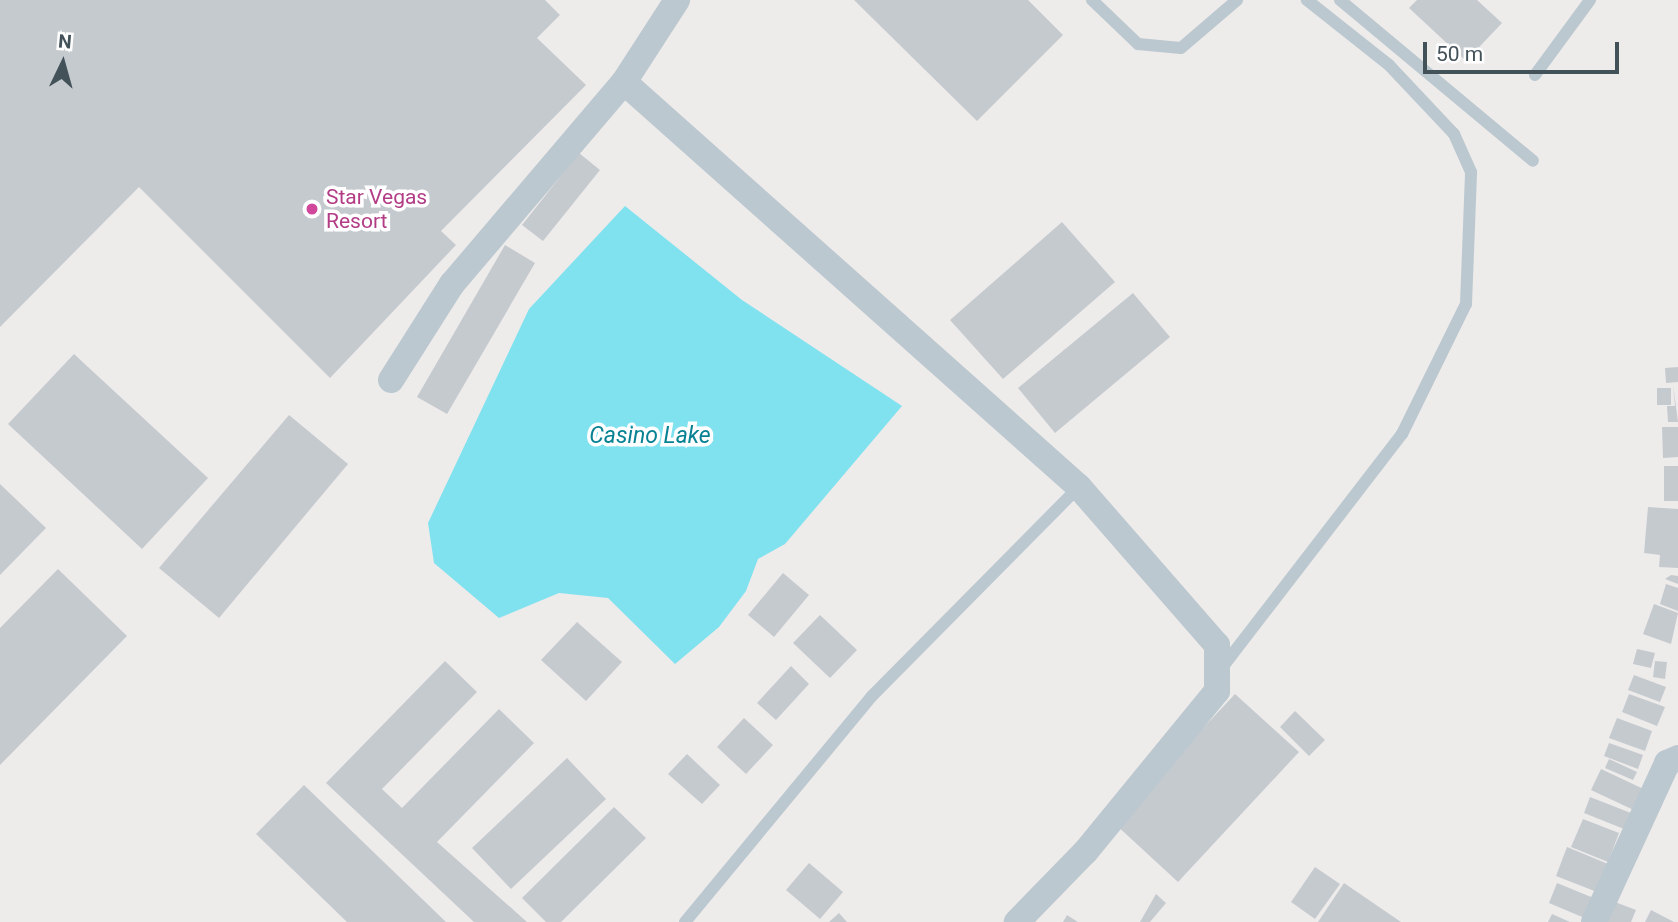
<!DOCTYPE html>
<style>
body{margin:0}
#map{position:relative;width:1678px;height:922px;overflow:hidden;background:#eeebeb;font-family:Roboto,sans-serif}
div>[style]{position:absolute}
.water>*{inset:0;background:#80e2ef}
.building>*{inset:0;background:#c5cacf}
.lane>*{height:12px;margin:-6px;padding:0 6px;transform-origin:6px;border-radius:6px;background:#bbc8cf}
.street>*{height:26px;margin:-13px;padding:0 13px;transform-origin:13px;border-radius:13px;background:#bbc8cf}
.dots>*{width:19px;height:19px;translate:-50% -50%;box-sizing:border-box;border:4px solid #fff;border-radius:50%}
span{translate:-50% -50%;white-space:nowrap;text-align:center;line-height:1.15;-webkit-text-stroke:7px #fff;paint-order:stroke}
.hotel-label{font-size:21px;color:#b23c85}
.left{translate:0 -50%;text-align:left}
.water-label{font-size:23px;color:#088293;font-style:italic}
.north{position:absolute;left:28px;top:28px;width:70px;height:70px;-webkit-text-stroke:5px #fff;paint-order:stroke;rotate:5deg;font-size:19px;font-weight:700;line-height:28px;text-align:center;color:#435159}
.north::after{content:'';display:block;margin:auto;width:24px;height:32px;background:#435159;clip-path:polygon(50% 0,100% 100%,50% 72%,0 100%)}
.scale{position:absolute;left:1423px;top:42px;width:196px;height:32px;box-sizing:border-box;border:4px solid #435159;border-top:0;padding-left:9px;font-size:21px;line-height:24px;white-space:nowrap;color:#435159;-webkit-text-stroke:5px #fff;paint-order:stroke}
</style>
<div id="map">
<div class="water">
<i style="clip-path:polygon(625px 206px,742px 300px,902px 406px,785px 544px,758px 559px,746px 591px,719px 627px,675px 664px,608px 598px,559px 593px,499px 618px,434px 563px,428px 523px,529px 309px)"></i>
</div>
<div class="building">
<i style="clip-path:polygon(0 0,545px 0,560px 15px,537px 38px,586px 85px,441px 231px,456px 245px,330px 378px,139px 187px,0 327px)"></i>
<i style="clip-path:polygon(854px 0,1028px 0,1063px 35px,977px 121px)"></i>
<i style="clip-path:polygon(1417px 0,1477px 0,1502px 23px,1466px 61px,1409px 8px)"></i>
<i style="clip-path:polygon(579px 153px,600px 170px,543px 241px,522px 225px)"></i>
<i style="clip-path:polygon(1062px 222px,1115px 282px,1003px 379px,950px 320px)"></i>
<i style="clip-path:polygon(505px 245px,535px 263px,447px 414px,417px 397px)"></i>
<i style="clip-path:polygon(1133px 293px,1170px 337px,1055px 433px,1018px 388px)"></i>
<i style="clip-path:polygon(74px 354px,208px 478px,142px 549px,8px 424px)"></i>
<i style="clip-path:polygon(1678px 367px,1678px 382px,1666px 383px,1665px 368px)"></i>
<i style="clip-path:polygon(1673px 384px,1678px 422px,1668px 422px,1667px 406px,1675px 406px)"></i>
<i style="clip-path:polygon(1657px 388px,1671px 388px,1671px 405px,1657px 405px)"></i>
<i style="clip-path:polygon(289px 415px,348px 464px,219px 618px,159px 568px)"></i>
<i style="clip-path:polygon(1662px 427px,1678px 427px,1678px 457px,1663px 458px)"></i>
<i style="clip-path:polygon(1664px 466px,1678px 466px,1678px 501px,1664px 501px)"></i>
<i style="clip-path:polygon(0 484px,46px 528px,0 575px)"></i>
<i style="clip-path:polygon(1648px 507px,1678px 509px,1678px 568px,1659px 567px,1660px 555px,1644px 553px)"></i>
<i style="clip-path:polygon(58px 569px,127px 636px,0 765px,0 628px)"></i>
<i style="clip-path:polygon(783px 573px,809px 595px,774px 637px,748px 615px)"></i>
<i style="clip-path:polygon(1678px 576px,1678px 584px,1665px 579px,1671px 575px)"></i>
<i style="clip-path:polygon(1666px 584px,1678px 588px,1678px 611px,1660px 604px)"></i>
<i style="clip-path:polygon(1654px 604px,1678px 613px,1671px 644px,1643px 634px)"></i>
<i style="clip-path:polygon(820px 615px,857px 650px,830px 678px,793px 643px)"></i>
<i style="clip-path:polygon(577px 622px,622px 662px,586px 701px,541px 660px)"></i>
<i style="clip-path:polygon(1637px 649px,1655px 653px,1651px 668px,1633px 664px)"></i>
<i style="clip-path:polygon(445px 661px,477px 692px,382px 789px,402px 808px,499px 709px,534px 743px,437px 842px,527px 922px,474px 922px,326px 783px)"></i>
<i style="clip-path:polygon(1655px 661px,1667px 662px,1665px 679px,1653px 677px)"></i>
<i style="clip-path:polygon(791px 666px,809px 684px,776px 720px,757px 703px)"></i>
<i style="clip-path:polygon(1634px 675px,1666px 687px,1660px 702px,1628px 690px)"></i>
<i style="clip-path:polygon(1235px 694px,1299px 752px,1178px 882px,1114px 823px)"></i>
<i style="clip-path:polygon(1629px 694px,1665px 707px,1657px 726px,1622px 712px)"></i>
<i style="clip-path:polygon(1295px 711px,1325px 740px,1309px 756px,1280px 727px)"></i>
<i style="clip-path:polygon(744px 718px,773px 745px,746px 774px,717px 747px)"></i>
<i style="clip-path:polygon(1617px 718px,1652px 731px,1645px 751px,1609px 738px)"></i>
<i style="clip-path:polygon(1609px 743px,1643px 755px,1638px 769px,1604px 756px)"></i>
<i style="clip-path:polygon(687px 754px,720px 785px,702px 804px,668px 774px)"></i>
<i style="clip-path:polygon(567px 758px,606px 799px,511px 889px,472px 848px)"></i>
<i style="clip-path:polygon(1609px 759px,1637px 772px,1633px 780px,1605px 768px)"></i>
<i style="clip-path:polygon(1601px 769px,1650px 792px,1640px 813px,1591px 790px)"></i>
<i style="clip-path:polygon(304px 785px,446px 922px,347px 922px,256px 834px)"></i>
<i style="clip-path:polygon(1590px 797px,1631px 813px,1624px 829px,1584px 813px)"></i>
<i style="clip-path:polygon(614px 807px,646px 838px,561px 922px,546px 922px,522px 898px)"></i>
<i style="clip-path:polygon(1583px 819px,1619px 833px,1608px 862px,1571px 847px)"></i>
<i style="clip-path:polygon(1567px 847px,1608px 864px,1597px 892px,1556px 876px)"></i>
<i style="clip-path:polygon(809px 863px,843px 892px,820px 919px,786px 890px)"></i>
<i style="clip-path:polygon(1315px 867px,1340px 884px,1315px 919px,1291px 902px)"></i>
<i style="clip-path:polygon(1344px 883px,1401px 922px,1318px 922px)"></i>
<i style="clip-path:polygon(1557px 883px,1596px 899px,1587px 919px,1549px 903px)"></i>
<i style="clip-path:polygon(1156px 894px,1166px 903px,1150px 922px,1140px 922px)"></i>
<i style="clip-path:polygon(1615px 902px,1636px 910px,1631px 922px,1606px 922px)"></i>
<i style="clip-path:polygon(1651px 910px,1674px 922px,1645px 922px)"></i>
<i style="clip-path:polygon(839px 913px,847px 922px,829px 922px)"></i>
<i style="clip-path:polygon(1552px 914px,1570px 922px,1548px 922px)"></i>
<i style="clip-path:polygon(1067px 915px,1078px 922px,1063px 922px)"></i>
</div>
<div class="lane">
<i style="left:1092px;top:0;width:64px;rotate:43.7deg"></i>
<i style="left:1138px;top:44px;width:43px;rotate:5.3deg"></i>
<i style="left:1181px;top:48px;width:74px;rotate:-40.6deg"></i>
<i style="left:1340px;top:0;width:251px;rotate:39.8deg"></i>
<i style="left:1535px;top:75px;width:93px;rotate:-53.7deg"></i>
<i style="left:1221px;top:669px;width:297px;rotate:-52.4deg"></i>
<i style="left:1402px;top:434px;width:145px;rotate:-63.8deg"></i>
<i style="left:1466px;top:304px;width:132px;rotate:-87.8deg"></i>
<i style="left:1471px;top:172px;width:42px;rotate:-114.1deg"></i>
<i style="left:1454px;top:134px;width:95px;rotate:-133.3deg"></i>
<i style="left:1389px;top:65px;width:105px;rotate:-141.6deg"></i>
<i style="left:685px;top:922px;width:292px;rotate:-50.4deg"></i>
<i style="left:871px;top:697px;width:296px;rotate:-45.3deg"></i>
</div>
<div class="street">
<i style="left:624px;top:82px;width:609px;rotate:41.67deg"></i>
<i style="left:1079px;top:487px;width:210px;rotate:48.9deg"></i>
<i style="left:1217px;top:645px;width:46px;rotate:90deg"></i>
<i style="left:1217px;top:691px;width:208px;rotate:129.3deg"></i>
<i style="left:1085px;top:852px;width:98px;rotate:134.2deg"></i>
<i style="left:391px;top:380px;width:114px;rotate:-57.6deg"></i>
<i style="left:452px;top:284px;width:265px;rotate:-49.6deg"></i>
<i style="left:624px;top:82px;width:98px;rotate:-57.1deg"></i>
<i style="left:1594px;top:922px;width:175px;rotate:-65.3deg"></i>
<i style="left:1667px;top:763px;width:12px;rotate:-24deg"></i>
</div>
<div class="dots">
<i style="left:312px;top:209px;background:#d1479c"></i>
</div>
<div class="hotel-label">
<span class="left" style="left:326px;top:209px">Star Vegas<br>Resort</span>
</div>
<div class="water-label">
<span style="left:650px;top:436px">Casino Lake</span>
</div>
<div class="north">N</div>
<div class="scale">50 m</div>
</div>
